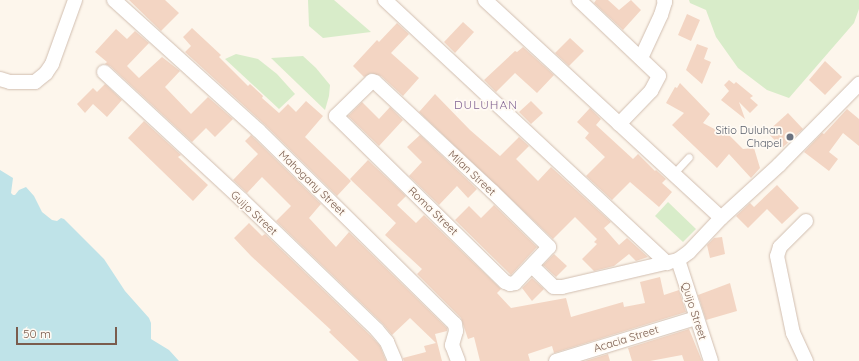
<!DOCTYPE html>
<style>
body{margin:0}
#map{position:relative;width:859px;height:361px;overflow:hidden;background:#fdf6ec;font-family:Quicksand,sans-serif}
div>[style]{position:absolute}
.green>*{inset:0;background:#d8ecc9}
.water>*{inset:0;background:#bfe3e8}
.building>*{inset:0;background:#f3d5c3}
.roads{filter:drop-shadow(0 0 1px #d1beb0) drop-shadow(0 0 1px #d1beb0)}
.service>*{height:7px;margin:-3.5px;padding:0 3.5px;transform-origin:3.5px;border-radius:3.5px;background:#fff}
.minor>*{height:14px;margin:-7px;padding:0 7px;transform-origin:7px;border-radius:7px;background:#fff}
.dots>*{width:11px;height:11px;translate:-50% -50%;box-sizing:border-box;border:2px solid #fffaf3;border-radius:50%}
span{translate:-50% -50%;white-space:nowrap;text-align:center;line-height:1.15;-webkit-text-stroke:3.5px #fffaf3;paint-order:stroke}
.worship-label{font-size:11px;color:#5b616d}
.right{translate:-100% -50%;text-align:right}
.street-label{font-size:11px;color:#7a5c4d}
.neighbourhood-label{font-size:12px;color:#846695;letter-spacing:1px}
.scale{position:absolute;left:16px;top:327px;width:101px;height:18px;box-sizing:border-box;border:2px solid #7a5c4d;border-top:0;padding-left:5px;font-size:12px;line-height:14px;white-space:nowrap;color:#7a5c4d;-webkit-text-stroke:3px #fffaf3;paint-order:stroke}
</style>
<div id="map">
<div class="green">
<i style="clip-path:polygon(308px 0,334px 0,371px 32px,323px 38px,309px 26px)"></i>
<i style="clip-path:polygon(689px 0,859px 0,859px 9px,854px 23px,789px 98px,767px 90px,738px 68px,716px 37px,706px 10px,690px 3px)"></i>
<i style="clip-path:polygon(236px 54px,258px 59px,277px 74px,295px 94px,279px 109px,225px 59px)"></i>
<i style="clip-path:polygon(303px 56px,316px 68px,330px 85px,329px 96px,325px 110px,271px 58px)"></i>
<i style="clip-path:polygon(668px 202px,696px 229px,683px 242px,655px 216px)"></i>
</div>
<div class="water">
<i style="clip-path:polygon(0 170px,13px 178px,11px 193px,13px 195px,15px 195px,19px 190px,26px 187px,34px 196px,42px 212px,52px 220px,57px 221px,61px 218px,64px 219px,104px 259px,125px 291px,149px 318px,151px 323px,151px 339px,169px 350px,179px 361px,0 361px)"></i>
</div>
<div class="building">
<i style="clip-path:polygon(129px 0,165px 0,179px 13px,161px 31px)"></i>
<i style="clip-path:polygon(596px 0,608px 0,619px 10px,631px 0,641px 10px,623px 30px,594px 3px)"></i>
<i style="clip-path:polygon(687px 14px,700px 20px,691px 41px,678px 35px)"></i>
<i style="clip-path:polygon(463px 22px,474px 32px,455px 53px,444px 42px)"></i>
<i style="clip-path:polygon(397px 23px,409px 34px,391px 53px,419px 78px,403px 96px,381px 76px,371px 73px,364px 77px,353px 66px,377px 40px,379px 42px)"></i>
<i style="clip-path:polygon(192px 28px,221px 55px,219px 57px,248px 86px,250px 84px,263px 96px,262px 98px,279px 113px,288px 104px,296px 112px,306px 101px,323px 116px,305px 137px,351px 181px,337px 196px,264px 124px,185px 52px,191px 46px,183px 37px)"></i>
<i style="clip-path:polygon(116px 29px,127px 39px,135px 31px,149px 43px,127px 66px,139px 78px,162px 57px,180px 71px,165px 87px,191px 114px,208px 97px,233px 119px,215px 137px,206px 128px,192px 142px,110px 66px,105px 64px,107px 62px,95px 52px)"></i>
<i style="clip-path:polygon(570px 38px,584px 51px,569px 66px,555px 53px)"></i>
<i style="clip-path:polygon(697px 44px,708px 48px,704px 59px,711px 62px,702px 84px,686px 70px)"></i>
<i style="clip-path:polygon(523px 47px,554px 75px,537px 93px,515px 73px,496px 92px,484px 80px,515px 51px,517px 52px)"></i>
<i style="clip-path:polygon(825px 61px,842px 77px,825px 95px,809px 80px)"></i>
<i style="clip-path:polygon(729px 80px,734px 84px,736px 82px,753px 96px,750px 98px,758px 105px,750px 113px,739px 102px,745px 119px,721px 100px,729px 91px,724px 85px)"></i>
<i style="clip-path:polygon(680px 83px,710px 114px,703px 123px,722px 133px,728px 134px,743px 149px,754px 148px,760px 168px,751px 178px,729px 154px,717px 168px,672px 125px,684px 113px,666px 103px,675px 87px,677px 88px)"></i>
<i style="clip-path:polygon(105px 84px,122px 100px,107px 117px,93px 104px,85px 113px,77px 104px,93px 88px,97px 92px)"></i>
<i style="clip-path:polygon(435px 94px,470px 130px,500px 156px,519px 137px,529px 146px,516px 159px,538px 181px,551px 167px,611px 222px,604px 228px,619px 245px,627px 238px,648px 257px,636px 261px,629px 254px,614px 266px,594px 271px,582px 259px,597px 244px,594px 242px,597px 239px,575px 217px,553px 239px,419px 112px)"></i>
<i style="clip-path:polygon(531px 101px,543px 113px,531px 124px,519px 112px)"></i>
<i style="clip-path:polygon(362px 102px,379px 119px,390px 107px,403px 120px,379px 146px,348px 116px)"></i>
<i style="clip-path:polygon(590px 108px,601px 119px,596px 125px,633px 159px,638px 154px,655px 171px,656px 170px,666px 179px,662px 183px,672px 192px,659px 207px,630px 182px,612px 200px,586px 176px,605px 157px,585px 138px,589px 133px,577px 122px)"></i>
<i style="clip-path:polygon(847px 109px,859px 119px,859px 146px,843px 133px,829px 152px,838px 159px,829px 171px,804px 152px,822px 133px,824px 134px)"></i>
<i style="clip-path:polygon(788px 113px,803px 129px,782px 148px,767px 132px)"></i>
<i style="clip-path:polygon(144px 121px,181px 155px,178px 157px,208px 185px,193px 201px,128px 138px)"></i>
<i style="clip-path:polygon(251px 135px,321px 204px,309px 218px,336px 247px,349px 232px,447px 328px,447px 331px,435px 334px,442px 361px,404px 361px,403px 358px,426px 352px,424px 346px,436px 343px,410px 318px,392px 335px,383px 324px,276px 221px,291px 206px,262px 177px,247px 193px,233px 180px,258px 154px,245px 141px)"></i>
<i style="clip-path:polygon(420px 135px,477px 189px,468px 198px,457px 186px,439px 205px,409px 176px,422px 162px,407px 147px)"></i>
<i style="clip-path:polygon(368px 160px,406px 196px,397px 205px,416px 223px,424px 215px,501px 289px,497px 293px,511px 308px,566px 298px,571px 317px,623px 302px,624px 307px,645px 303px,640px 282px,660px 277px,664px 295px,679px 290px,686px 312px,554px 353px,552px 346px,528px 354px,530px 361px,480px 361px,474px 337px,468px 339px,461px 318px,417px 274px,422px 269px,385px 235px,396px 223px,350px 179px)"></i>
<i style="clip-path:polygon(777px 185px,799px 208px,782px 224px,767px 209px,748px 228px,736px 216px,750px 203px,754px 207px)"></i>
<i style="clip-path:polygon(494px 205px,537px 247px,511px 275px,455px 220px,469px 206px,481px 218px)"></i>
<i style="clip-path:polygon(249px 223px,262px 236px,265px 234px,371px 336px,380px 346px,386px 361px,359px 361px,329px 332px,331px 330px,251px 256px,234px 238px)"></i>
<i style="clip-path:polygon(722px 237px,725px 254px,710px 258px,707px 245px,714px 238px)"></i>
<i style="clip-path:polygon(554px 254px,567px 266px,556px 277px,543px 265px)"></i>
<i style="clip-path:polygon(532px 278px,544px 289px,532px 301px,522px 288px)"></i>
<i style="clip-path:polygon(730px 283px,737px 311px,706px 320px,698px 295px)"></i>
<i style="clip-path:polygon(689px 329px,702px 361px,684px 361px,682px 355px,650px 361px,632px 361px,628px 348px)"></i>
<i style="clip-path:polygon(608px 354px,610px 361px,585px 361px)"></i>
</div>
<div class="roads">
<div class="service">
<i style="left:673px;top:174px;width:23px;rotate:-47deg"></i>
</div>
<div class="minor">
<i style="left:114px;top:0;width:194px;rotate:42.1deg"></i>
<i style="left:258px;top:130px;width:276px;rotate:44.6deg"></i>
<i style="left:455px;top:324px;width:7px;rotate:82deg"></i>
<i style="left:456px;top:331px;width:15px;rotate:106deg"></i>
<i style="left:452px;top:345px;width:17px;rotate:69deg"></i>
<i style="left:385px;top:0;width:386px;rotate:43deg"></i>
<i style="left:485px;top:0;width:321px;rotate:42.7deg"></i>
<i style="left:579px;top:0;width:110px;rotate:43.5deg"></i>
<i style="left:659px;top:76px;width:17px;rotate:118deg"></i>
<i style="left:651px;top:91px;width:46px;rotate:134.1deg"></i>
<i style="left:641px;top:58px;width:47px;rotate:-65.1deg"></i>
<i style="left:661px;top:15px;width:14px;rotate:-73deg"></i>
<i style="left:665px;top:2px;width:2px;rotate:-117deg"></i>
<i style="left:104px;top:72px;width:187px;rotate:42.8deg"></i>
<i style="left:241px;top:199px;width:189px;rotate:43.9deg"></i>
<i style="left:377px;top:330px;width:16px;rotate:50deg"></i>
<i style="left:387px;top:342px;width:21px;rotate:67deg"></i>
<i style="left:0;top:79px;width:10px;rotate:17deg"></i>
<i style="left:10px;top:82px;width:25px"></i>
<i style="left:35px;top:82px;width:14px;rotate:-39deg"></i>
<i style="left:46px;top:73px;width:11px;rotate:-56deg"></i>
<i style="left:52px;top:64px;width:68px;rotate:-70.2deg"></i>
<i style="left:372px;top:81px;width:3px;rotate:18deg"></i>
<i style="left:375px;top:82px;width:160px;rotate:43deg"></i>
<i style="left:492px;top:191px;width:80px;rotate:44.5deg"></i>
<i style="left:549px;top:247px;width:50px;rotate:133.4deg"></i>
<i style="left:515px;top:283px;width:5px;rotate:169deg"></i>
<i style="left:510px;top:284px;width:5px;rotate:-158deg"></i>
<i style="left:505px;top:282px;width:237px;rotate:-135.5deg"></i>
<i style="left:336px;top:116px;width:50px;rotate:-44.2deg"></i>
<i style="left:806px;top:221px;width:37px;rotate:135deg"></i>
<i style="left:780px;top:247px;width:9px;rotate:108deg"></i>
<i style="left:777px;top:256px;width:79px;rotate:78.3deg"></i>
<i style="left:793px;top:333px;width:31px;rotate:65deg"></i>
<i style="left:678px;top:260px;width:106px;rotate:71.9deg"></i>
<i style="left:532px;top:266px;width:30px;rotate:44deg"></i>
<i style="left:554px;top:287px;width:8px"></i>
<i style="left:562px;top:287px;width:119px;rotate:-13.1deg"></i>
<i style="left:678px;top:260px;width:14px;rotate:-36deg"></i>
<i style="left:689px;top:252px;width:47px;rotate:-46.7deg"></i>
<i style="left:721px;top:218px;width:79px;rotate:-42.4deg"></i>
<i style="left:779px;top:165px;width:114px;rotate:-45.4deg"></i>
<i style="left:556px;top:361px;width:146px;rotate:-17.1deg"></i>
</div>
</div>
<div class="dots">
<i style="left:790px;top:137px;background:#6b7280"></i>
</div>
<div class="worship-label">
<span class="right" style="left:782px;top:137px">Sitio Duluhan<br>Chapel</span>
</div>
<div class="street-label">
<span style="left:472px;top:173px;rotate:43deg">Milan Street</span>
<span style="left:312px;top:183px;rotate:44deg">Mahogany Street</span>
<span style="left:433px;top:211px;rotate:44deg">Roma Street</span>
<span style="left:254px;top:213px;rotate:43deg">Guijo Street</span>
<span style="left:694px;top:311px;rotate:72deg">Quijo Street</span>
<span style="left:626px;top:339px;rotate:-17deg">Acacia Street</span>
</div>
<div class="neighbourhood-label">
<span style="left:486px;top:105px">DULUHAN</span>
</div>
<div class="scale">50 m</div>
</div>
